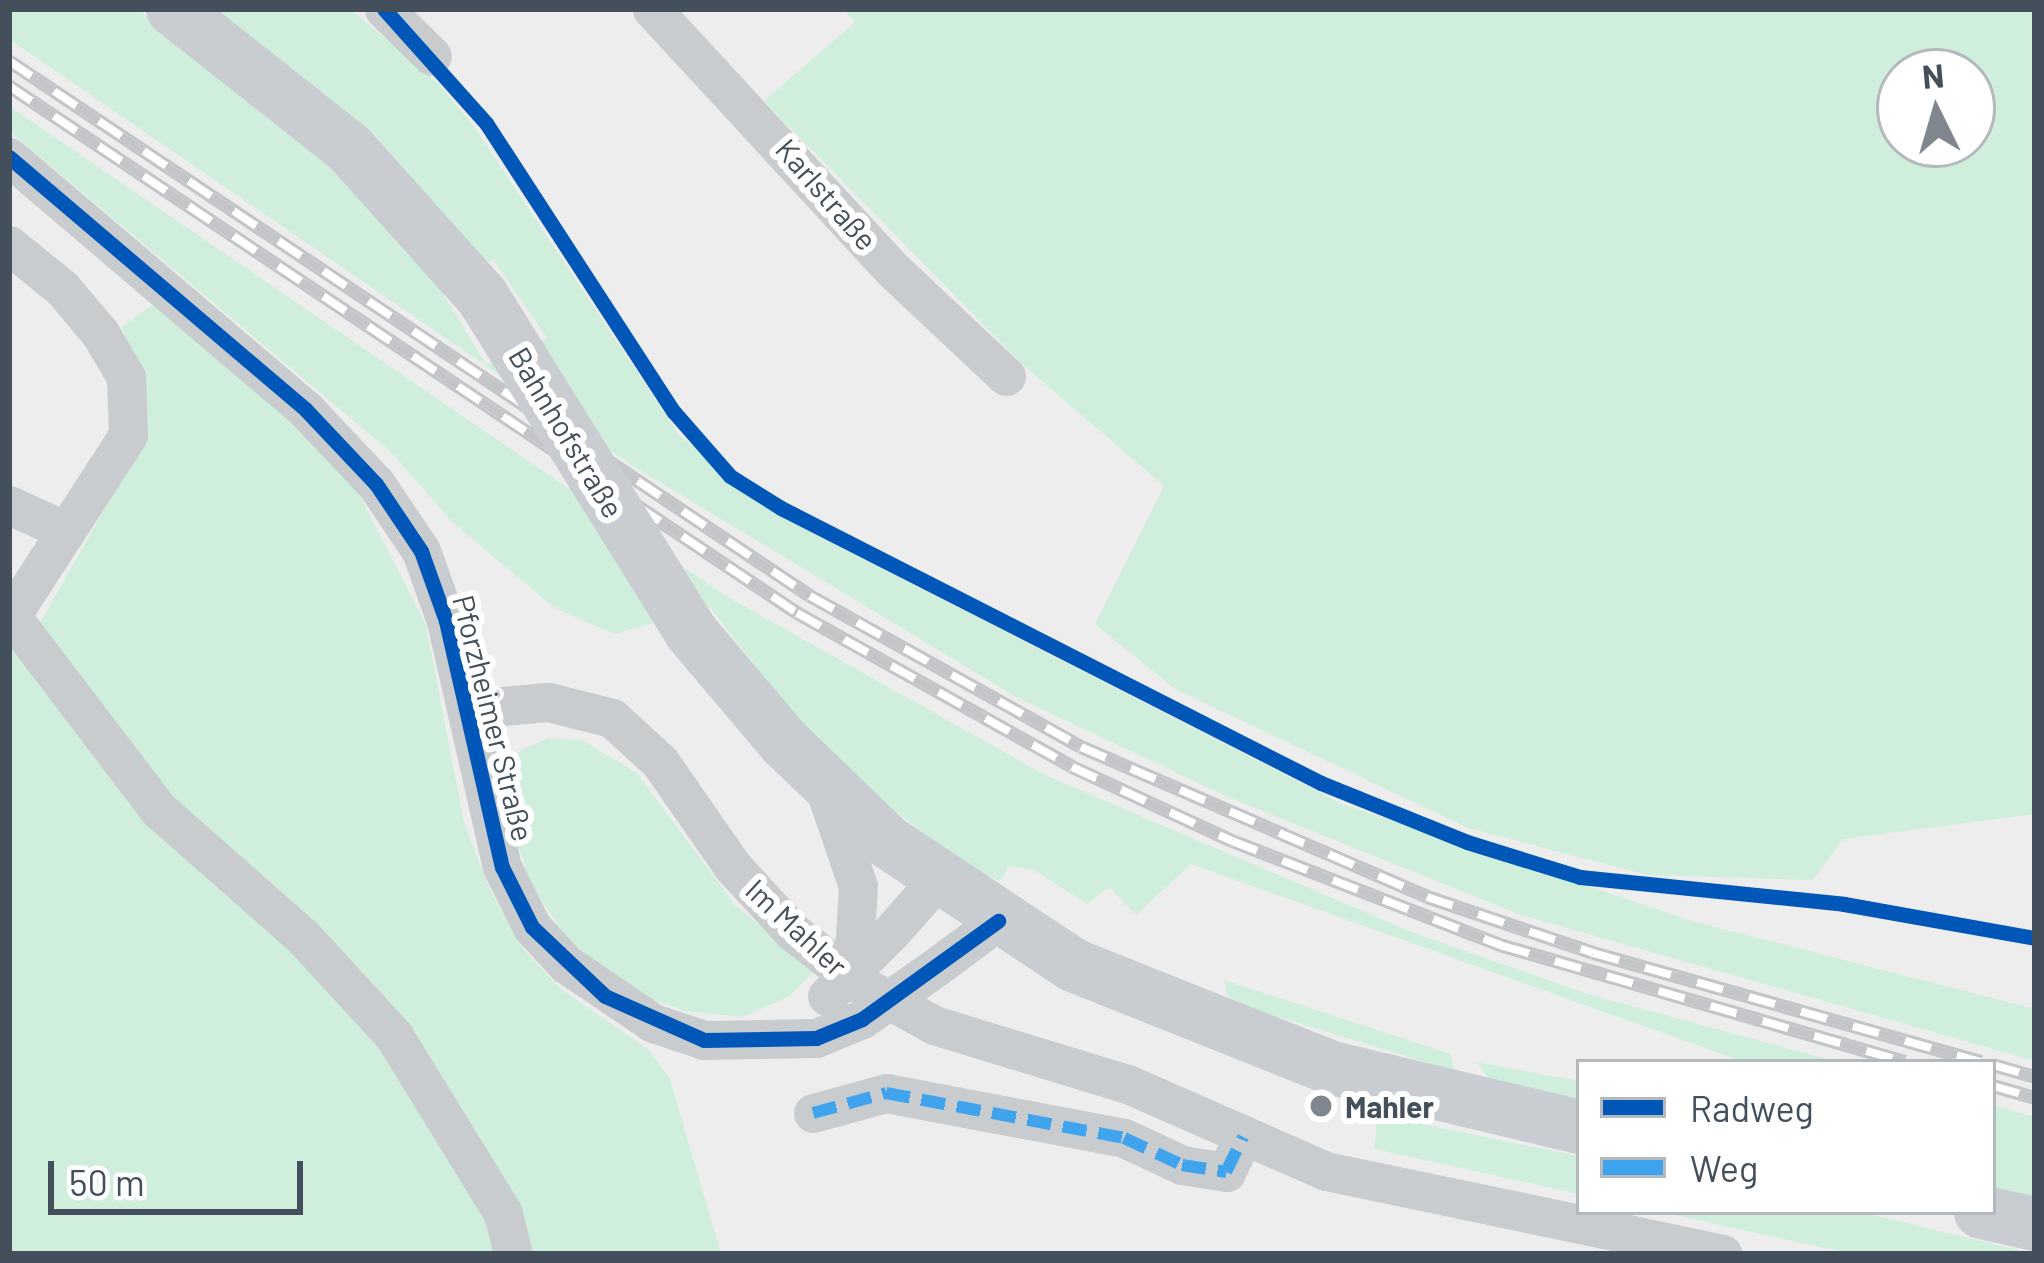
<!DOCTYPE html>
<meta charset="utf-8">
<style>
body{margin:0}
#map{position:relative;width:2044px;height:1263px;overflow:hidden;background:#eeeded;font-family:Barlow,sans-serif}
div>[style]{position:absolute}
.green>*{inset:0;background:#cfefdc}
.minor>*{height:39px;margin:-19.5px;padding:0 19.5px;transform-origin:19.5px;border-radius:19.5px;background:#c9ccce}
.secondary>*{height:54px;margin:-27px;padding:0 27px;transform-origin:27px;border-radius:27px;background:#c9cdd1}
.rail>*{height:14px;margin-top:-7px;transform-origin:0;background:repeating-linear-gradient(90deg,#fff 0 27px,#c3c5c8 0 54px);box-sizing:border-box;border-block:3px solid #c3c5c8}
.minor-bridge>*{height:39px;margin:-19.5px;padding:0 19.5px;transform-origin:19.5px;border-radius:19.5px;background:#c9ccce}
.secondary-bridge>*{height:54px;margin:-27px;padding:0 27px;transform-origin:27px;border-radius:27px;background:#c9cdd1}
.quiet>*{height:12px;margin-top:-6px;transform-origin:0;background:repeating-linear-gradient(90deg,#3fa4ed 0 24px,transparent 0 36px)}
.cycleway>*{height:15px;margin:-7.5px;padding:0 7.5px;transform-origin:7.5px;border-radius:7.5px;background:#0057b8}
.dots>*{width:33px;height:33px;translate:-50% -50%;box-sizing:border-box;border:6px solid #fff;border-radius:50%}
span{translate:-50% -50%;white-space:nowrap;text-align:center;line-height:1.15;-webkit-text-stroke:12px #fff;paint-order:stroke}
.street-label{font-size:30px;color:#434f5a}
.poi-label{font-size:30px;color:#434f5a;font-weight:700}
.left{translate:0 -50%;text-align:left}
.frame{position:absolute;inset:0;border:12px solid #434f5a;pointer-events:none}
.legend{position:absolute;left:1576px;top:1059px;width:420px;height:156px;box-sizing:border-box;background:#fff;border:3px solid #b4b9bd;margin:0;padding:15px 21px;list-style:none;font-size:36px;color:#434f5a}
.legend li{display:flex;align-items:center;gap:24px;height:60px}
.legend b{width:60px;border:3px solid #b4b9bd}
.north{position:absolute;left:1876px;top:48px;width:120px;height:120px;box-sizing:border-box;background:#fff;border:3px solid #b4b9bd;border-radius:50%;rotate:355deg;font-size:33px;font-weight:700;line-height:48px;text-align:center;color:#434f5a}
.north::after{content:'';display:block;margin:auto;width:42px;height:54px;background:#7f868d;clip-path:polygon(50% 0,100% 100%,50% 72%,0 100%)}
.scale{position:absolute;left:48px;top:1161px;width:255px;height:54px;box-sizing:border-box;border:6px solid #434f5a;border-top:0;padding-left:15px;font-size:36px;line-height:42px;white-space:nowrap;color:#434f5a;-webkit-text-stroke:9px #fff;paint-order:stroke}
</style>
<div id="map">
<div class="green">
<i style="clip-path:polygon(9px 9px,136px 9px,231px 72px,326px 151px,443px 293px,486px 365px,547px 338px,493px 259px,484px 265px,205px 9px,350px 9px,439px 84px,475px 128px,679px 435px,789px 521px,1342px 804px,1692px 921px,2035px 1009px,2035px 1061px,1521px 915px,1228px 797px,1018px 698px,631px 465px,9px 39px)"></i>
<i style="clip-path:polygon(evenodd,843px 9px,2035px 9px,2035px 814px,1843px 839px,1813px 880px,1647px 875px,1468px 828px,1175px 689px,1095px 624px,1164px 486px,1023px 365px,764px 101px,855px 22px,843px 9px,1900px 72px,1972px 72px,1972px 144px,1900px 144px,1900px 72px)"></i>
<i style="clip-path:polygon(9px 106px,726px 596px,1045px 775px,1414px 933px,1588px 994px,1838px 1062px,1744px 1062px,1191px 864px,1136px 915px,1109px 887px,1087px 904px,1034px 870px,1009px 866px,1000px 881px,969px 867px,828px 761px,710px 607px,614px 634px,555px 608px,452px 522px,392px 453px,9px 131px)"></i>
<i style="clip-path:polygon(160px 299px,307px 433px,359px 494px,426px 625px,464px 822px,489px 888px,525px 951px,561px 989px,649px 1050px,670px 1079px,721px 1254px,9px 1254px,9px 647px,41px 621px,145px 438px,137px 373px,122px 327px)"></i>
<i style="clip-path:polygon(549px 738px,582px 740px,637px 773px,735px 905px,814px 971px,788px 997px,742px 1017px,684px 1011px,623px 989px,566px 937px,532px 886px,510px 824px,503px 777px,521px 750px)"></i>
<i style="clip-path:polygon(1224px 980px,1451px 1054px,1454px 1071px,1266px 1013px,1228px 997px)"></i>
<i style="clip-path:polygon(1477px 1062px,1579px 1081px,1579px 1100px,1490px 1081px)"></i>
<i style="clip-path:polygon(1993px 1105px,2035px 1117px,2035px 1198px,1993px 1189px)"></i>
<i style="clip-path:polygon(1378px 1115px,1579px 1156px,1579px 1194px,1374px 1149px)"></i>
<i style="clip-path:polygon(1661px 1212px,1860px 1212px,2035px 1254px,1852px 1254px)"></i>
</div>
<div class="minor">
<i style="left:384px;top:9px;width:67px;rotate:44.4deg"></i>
<i style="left:652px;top:9px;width:355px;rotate:47.3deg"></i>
<i style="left:893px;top:270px;width:155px;rotate:43.2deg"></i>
<i style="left:9px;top:157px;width:390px;rotate:40.4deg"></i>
<i style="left:306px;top:410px;width:102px;rotate:46.6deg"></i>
<i style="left:376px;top:484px;width:81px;rotate:56.1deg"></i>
<i style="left:421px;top:551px;width:74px;rotate:70.3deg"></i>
<i style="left:446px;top:621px;width:252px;rotate:77.2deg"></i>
<i style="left:502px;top:867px;width:67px;rotate:63.4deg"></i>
<i style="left:532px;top:927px;width:50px;rotate:47.4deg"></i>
<i style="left:566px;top:964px;width:105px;rotate:34.1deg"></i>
<i style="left:653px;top:1023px;width:54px;rotate:18.4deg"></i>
<i style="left:704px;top:1040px;width:112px;rotate:-1deg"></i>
<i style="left:816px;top:1038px;width:50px;rotate:-22.4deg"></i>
<i style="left:9px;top:245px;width:68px;rotate:39.1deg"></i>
<i style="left:62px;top:288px;width:59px;rotate:49.8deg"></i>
<i style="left:100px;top:333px;width:51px;rotate:59.4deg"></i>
<i style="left:126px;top:377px;width:58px;rotate:88deg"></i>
<i style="left:128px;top:435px;width:219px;rotate:122.9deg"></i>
<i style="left:9px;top:505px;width:63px;rotate:24.5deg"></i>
<i style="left:11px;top:616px;width:244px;rotate:52.7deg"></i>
<i style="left:159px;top:810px;width:193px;rotate:41.4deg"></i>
<i style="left:304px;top:938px;width:133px;rotate:47.4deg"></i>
<i style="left:394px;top:1036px;width:208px;rotate:58.4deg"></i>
<i style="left:503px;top:1213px;width:42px;rotate:76.3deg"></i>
<i style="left:469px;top:709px;width:79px;rotate:-5.1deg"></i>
<i style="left:548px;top:702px;width:66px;rotate:14deg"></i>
<i style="left:612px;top:718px;width:65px;rotate:42.5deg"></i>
<i style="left:660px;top:762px;width:128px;rotate:55.2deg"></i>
<i style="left:733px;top:867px;width:88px;rotate:47.3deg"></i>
<i style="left:793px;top:932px;width:83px;rotate:38.1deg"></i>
<i style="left:858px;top:983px;width:87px;rotate:28.9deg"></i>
<i style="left:934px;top:1025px;width:205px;rotate:17deg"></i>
<i style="left:1130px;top:1085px;width:214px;rotate:23.7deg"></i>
<i style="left:1326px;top:1171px;width:405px;rotate:11.8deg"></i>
<i style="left:823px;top:784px;width:108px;rotate:71.1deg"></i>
<i style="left:858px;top:886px;width:84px;rotate:93.4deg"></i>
<i style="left:892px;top:931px;width:68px;rotate:-48.6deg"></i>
<i style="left:936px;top:967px;width:77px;rotate:-36.6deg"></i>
<i style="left:813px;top:1113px;width:76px;rotate:-15.3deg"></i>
<i style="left:886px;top:1093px;width:242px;rotate:10.7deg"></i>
<i style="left:1124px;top:1138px;width:64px;rotate:25deg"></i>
<i style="left:1182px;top:1165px;width:45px;rotate:9deg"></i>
<i style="left:1226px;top:1172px;width:39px;rotate:-64deg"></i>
</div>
<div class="secondary">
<i style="left:173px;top:9px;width:224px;rotate:38.3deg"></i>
<i style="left:349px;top:148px;width:199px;rotate:48.1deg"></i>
<i style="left:691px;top:632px;width:144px;rotate:49.8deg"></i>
<i style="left:784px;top:742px;width:144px;rotate:43.9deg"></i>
<i style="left:888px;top:842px;width:222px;rotate:33.6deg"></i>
<i style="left:1073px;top:965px;width:279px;rotate:21.7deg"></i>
<i style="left:1332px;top:1068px;width:254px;rotate:13.4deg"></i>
<i style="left:1981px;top:1212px;width:55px;rotate:12.5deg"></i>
</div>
<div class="rail">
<i style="left:9px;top:61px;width:963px;rotate:33.74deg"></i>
<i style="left:810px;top:596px;width:310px;rotate:29.1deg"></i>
<i style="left:1081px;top:747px;width:377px;rotate:23.4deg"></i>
<i style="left:1427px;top:897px;width:175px;rotate:18.6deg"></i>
<i style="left:1593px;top:953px;width:403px;rotate:15.7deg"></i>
<i style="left:9px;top:86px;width:948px;rotate:33.77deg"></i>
<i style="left:797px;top:613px;width:315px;rotate:29.2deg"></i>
<i style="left:1072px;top:767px;width:176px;rotate:24.8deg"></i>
<i style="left:1232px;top:841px;width:291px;rotate:21.2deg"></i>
<i style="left:1503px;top:946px;width:418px;rotate:16.1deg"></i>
<i style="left:1993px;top:1065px;width:44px;rotate:15.9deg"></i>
<i style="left:1993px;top:1086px;width:44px;rotate:15.9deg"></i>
</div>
<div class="minor-bridge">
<i style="left:827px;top:996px;width:92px;rotate:-45deg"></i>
<i style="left:862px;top:1019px;width:90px;rotate:-35.1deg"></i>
</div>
<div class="secondary-bridge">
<i style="left:482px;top:296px;width:396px;rotate:58.1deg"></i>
</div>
<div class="quiet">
<i style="left:813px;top:1113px;width:76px;rotate:-15.3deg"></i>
<i style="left:886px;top:1093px;width:242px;rotate:10.7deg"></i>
<i style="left:1124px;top:1138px;width:64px;rotate:25deg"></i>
<i style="left:1182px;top:1165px;width:45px;rotate:9deg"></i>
<i style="left:1226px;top:1172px;width:39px;rotate:-64deg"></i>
</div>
<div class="cycleway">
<i style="left:384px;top:9px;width:153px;rotate:48.2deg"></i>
<i style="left:486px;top:123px;width:345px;rotate:57deg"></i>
<i style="left:674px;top:412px;width:85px;rotate:48.8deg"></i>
<i style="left:730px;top:476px;width:60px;rotate:32.1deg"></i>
<i style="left:781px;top:508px;width:606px;rotate:26.99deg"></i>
<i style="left:1321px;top:783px;width:157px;rotate:22deg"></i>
<i style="left:1467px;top:842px;width:118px;rotate:17.2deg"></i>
<i style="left:1580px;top:877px;width:265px;rotate:5.8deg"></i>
<i style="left:1844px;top:904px;width:194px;rotate:10.1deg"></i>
<i style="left:9px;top:157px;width:390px;rotate:40.4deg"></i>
<i style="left:306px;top:410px;width:102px;rotate:46.6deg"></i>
<i style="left:376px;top:484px;width:81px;rotate:56.1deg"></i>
<i style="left:421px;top:551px;width:74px;rotate:70.3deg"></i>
<i style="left:446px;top:621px;width:252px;rotate:77.2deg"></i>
<i style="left:502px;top:867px;width:67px;rotate:63.4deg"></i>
<i style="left:532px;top:927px;width:100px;rotate:43.4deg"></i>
<i style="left:605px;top:996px;width:108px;rotate:24deg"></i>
<i style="left:704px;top:1040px;width:112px;rotate:-1deg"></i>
<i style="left:816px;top:1038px;width:50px;rotate:-22.4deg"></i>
<i style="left:862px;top:1019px;width:168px;rotate:-35.8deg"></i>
</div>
<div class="dots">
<i style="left:1321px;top:1106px;background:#7f868d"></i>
</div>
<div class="street-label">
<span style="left:827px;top:194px;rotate:49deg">Karlstraße</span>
<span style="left:567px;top:432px;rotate:59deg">Bahnhofstraße</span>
<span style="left:494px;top:718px;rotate:76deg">Pforzheimer Straße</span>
<span style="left:797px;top:927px;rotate:43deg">Im Mahler</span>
</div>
<div class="poi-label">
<span class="left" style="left:1345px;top:1106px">Mahler</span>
</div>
<div class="frame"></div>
<ul class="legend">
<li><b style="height:15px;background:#0057b8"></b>Radweg</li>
<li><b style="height:15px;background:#3fa4ed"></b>Weg</li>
</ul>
<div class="north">N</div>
<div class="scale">50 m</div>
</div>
